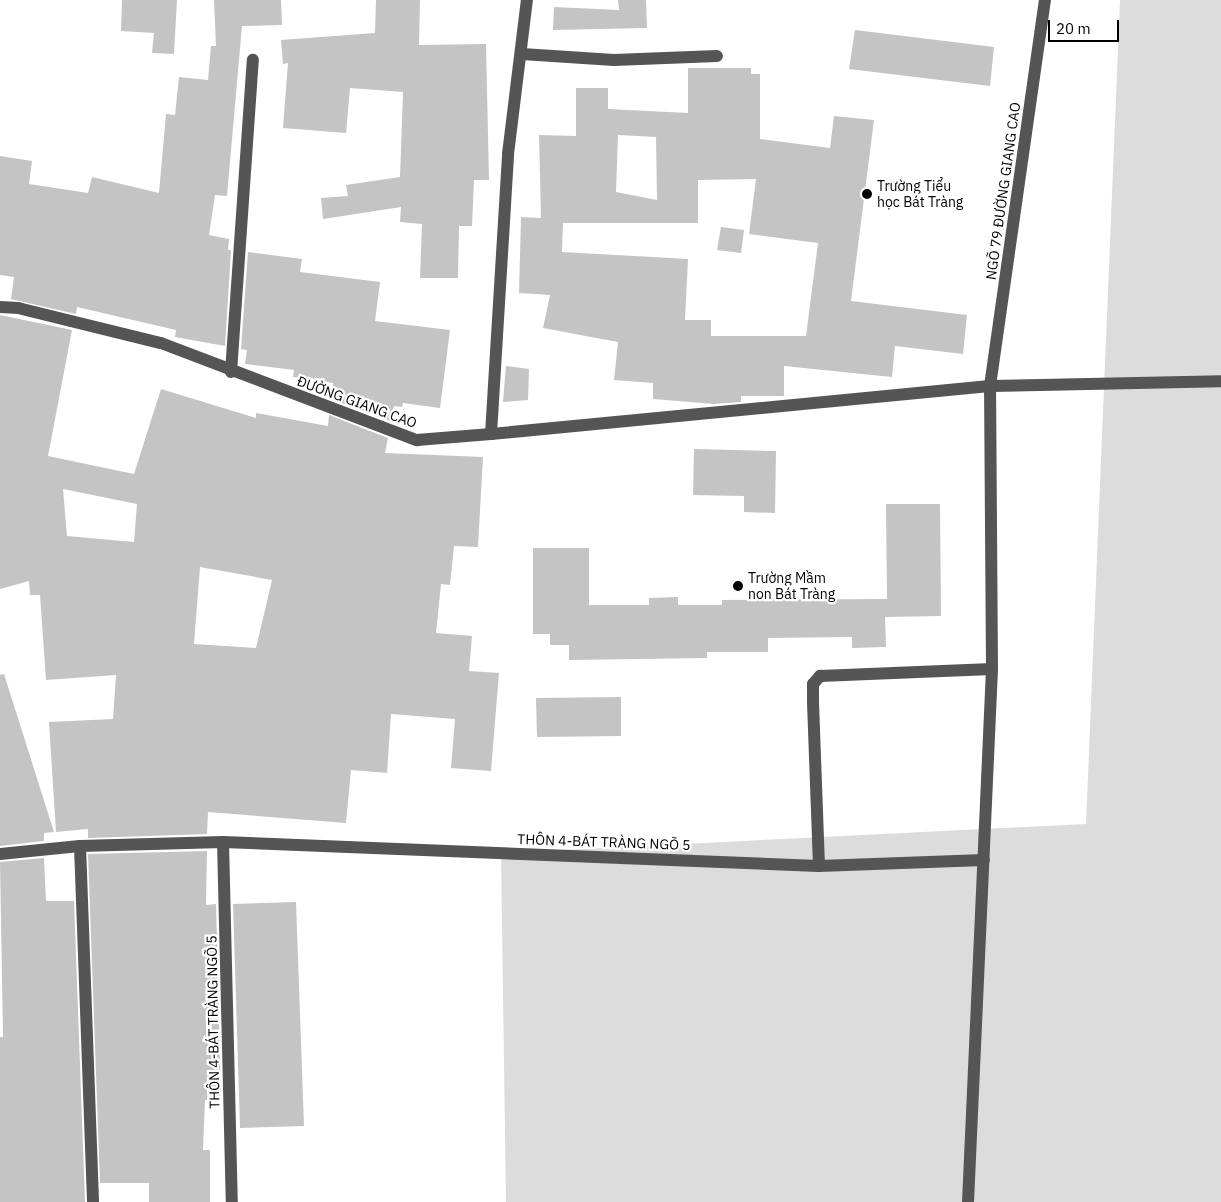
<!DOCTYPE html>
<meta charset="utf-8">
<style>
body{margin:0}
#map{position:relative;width:1221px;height:1202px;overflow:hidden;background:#fff;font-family:"IBM Plex Sans",sans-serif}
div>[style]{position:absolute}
.green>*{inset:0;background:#dcdcdc}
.building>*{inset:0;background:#c4c4c4}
.minor>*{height:12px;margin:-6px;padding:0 6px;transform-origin:6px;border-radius:6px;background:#555}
.dots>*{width:14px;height:14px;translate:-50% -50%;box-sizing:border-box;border:2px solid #fff;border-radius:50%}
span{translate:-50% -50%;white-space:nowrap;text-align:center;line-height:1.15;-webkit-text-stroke:4.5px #fff;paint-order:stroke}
.poi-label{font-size:14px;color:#000}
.left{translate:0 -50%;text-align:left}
.street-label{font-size:14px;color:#000}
.scale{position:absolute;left:1048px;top:20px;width:71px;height:22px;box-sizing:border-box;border:2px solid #000;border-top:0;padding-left:6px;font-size:15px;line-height:18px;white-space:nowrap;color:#000;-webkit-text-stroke:4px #fff;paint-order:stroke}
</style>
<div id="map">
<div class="green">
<i style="clip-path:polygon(1120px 0,1221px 0,1221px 1202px,506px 1202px,501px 853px,1086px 824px)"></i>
</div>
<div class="building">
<i style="clip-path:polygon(122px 0,177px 0,174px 54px,152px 53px,154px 33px,121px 31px)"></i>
<i style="clip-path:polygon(214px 0,281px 0,282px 25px,242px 26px,227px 196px,215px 195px,209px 235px,229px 239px,228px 250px,231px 250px,225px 346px,175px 337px,176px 330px,77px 307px,76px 314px,11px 299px,14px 277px,0 275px,0 156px,32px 161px,29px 184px,88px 193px,92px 177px,159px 193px,166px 114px,175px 115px,179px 77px,208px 80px,211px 46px,216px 46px)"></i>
<i style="clip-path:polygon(376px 0,420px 0,419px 45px,486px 44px,489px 180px,474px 180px,472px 226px,459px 226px,458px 278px,420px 278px,422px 224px,400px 222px,401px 207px,323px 219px,321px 198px,348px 196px,346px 185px,400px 177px,403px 92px,350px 88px,346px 133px,283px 128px,288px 63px,283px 64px,281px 40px,375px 33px)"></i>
<i style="clip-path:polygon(618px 0,646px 0,647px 28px,553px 30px,554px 7px,619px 10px)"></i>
<i style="clip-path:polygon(855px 30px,994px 47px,990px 86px,849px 69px)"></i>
<i style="clip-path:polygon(evenodd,688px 68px,751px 68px,751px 74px,760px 74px,760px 139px,830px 148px,834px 116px,874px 120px,851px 301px,967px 315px,963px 354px,895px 346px,892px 377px,784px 366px,784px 396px,741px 396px,741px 402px,714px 404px,653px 399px,653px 383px,614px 380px,618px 342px,543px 328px,550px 295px,519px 293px,521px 217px,541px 218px,539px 135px,576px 136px,576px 88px,608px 88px,608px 109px,688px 113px,688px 68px,618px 135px,656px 137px,657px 200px,616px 192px,618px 135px,688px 68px,756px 179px,749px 234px,818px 243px,806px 336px,711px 336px,711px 320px,685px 320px,688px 259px,562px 252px,563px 223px,698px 223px,698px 180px,756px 179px)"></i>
<i style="clip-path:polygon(721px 227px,744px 230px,741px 253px,717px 250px)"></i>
<i style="clip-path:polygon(248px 252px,302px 259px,300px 272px,380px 282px,375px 321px,450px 330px,440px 408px,403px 403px,402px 407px,394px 406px,391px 421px,331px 399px,333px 383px,293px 377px,294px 370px,245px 364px,247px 350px,241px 349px)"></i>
<i style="clip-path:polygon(evenodd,0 315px,72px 330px,48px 456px,134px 474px,161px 389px,256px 418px,256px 413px,328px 426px,329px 415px,388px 438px,385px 453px,483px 457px,478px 547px,454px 546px,450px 585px,441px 584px,436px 633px,472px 636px,469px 671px,499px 673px,491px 771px,451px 768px,455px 719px,391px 714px,387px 773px,351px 770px,346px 823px,208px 812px,207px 834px,88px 838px,88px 829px,56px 832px,49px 722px,113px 719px,116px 675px,46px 680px,40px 595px,30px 595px,29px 581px,0 589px,0 315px,63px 489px,137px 504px,134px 542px,67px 536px,63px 489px,0 315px,200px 567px,272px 580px,256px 648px,194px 644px,200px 567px)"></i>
<i style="clip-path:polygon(506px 366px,529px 369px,528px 400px,503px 402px)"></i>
<i style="clip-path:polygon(694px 449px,776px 451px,775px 513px,744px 512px,744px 496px,693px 495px)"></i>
<i style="clip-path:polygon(886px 504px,940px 504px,941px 616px,885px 617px,886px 647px,852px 648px,852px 637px,768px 638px,768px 652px,707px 652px,707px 658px,569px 660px,569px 645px,550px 645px,550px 634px,533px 634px,533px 548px,589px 548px,589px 605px,649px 605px,649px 598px,678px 597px,678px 605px,722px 605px,722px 600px,887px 599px)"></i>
<i style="clip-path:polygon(4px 674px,54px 832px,44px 833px,44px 841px,0 846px,0 675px)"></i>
<i style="clip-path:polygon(621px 697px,621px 736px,537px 737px,536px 698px)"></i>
<i style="clip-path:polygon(207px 851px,206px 905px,216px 904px,221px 1101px,205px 1100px,203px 1150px,210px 1150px,210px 1202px,149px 1202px,149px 1183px,100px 1183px,88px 854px)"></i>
<i style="clip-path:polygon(44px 858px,46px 901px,74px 901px,85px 1202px,0 1202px,0 1037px,3px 1037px,0 862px)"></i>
<i style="clip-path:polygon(296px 902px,304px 1126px,240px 1128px,233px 904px)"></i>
</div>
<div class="minor">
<i style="left:522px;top:54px;width:92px;rotate:3.7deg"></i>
<i style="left:614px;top:60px;width:103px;rotate:-2.2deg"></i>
<i style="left:0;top:307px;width:18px;rotate:3deg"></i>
<i style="left:18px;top:308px;width:147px;rotate:13.8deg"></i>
<i style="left:161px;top:343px;width:274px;rotate:20.8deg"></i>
<i style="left:417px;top:440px;width:74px;rotate:-4.6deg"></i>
<i style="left:491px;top:434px;width:281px;rotate:-86.5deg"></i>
<i style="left:508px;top:154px;width:155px;rotate:-83deg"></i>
<i style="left:231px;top:372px;width:313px;rotate:-86deg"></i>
<i style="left:491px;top:434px;width:501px;rotate:-5.49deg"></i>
<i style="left:990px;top:386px;width:231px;rotate:-1.2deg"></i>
<i style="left:223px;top:842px;width:360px;rotate:88.6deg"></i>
<i style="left:80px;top:846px;width:356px;rotate:87.9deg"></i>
<i style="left:0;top:854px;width:80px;rotate:-5.7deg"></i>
<i style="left:80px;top:846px;width:143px;rotate:-1.6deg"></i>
<i style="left:223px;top:842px;width:596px;rotate:2.31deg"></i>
<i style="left:819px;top:866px;width:165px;rotate:-2.1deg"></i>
<i style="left:819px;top:866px;width:164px;rotate:-92.1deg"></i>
<i style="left:813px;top:702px;width:18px;rotate:-90deg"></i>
<i style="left:813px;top:684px;width:11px;rotate:-49deg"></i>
<i style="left:820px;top:676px;width:172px;rotate:-2.3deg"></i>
<i style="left:968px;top:1202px;width:534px;rotate:-87.42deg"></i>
<i style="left:992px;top:669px;width:283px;rotate:-90.4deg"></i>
<i style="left:990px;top:386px;width:390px;rotate:-81.9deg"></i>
</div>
<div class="dots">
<i style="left:867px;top:194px;background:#000"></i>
<i style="left:738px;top:586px;background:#000"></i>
</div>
<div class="poi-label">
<span class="left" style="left:877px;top:194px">Trường Tiểu<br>học Bát Tràng</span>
<span class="left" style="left:748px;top:586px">Trường Mầm<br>non Bát Tràng</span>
</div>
<div class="street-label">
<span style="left:1003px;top:191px;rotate:-82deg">NGÕ 79 ĐƯỜNG GIANG CAO</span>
<span style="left:357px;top:402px;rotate:20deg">ĐƯỜNG GIANG CAO</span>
<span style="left:604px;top:842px;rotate:2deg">THÔN 4-BÁT TRÀNG NGÕ 5</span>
<span style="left:213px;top:1022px;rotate:-91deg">THÔN 4-BÁT TRÀNG NGÕ 5</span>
</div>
<div class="scale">20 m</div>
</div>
